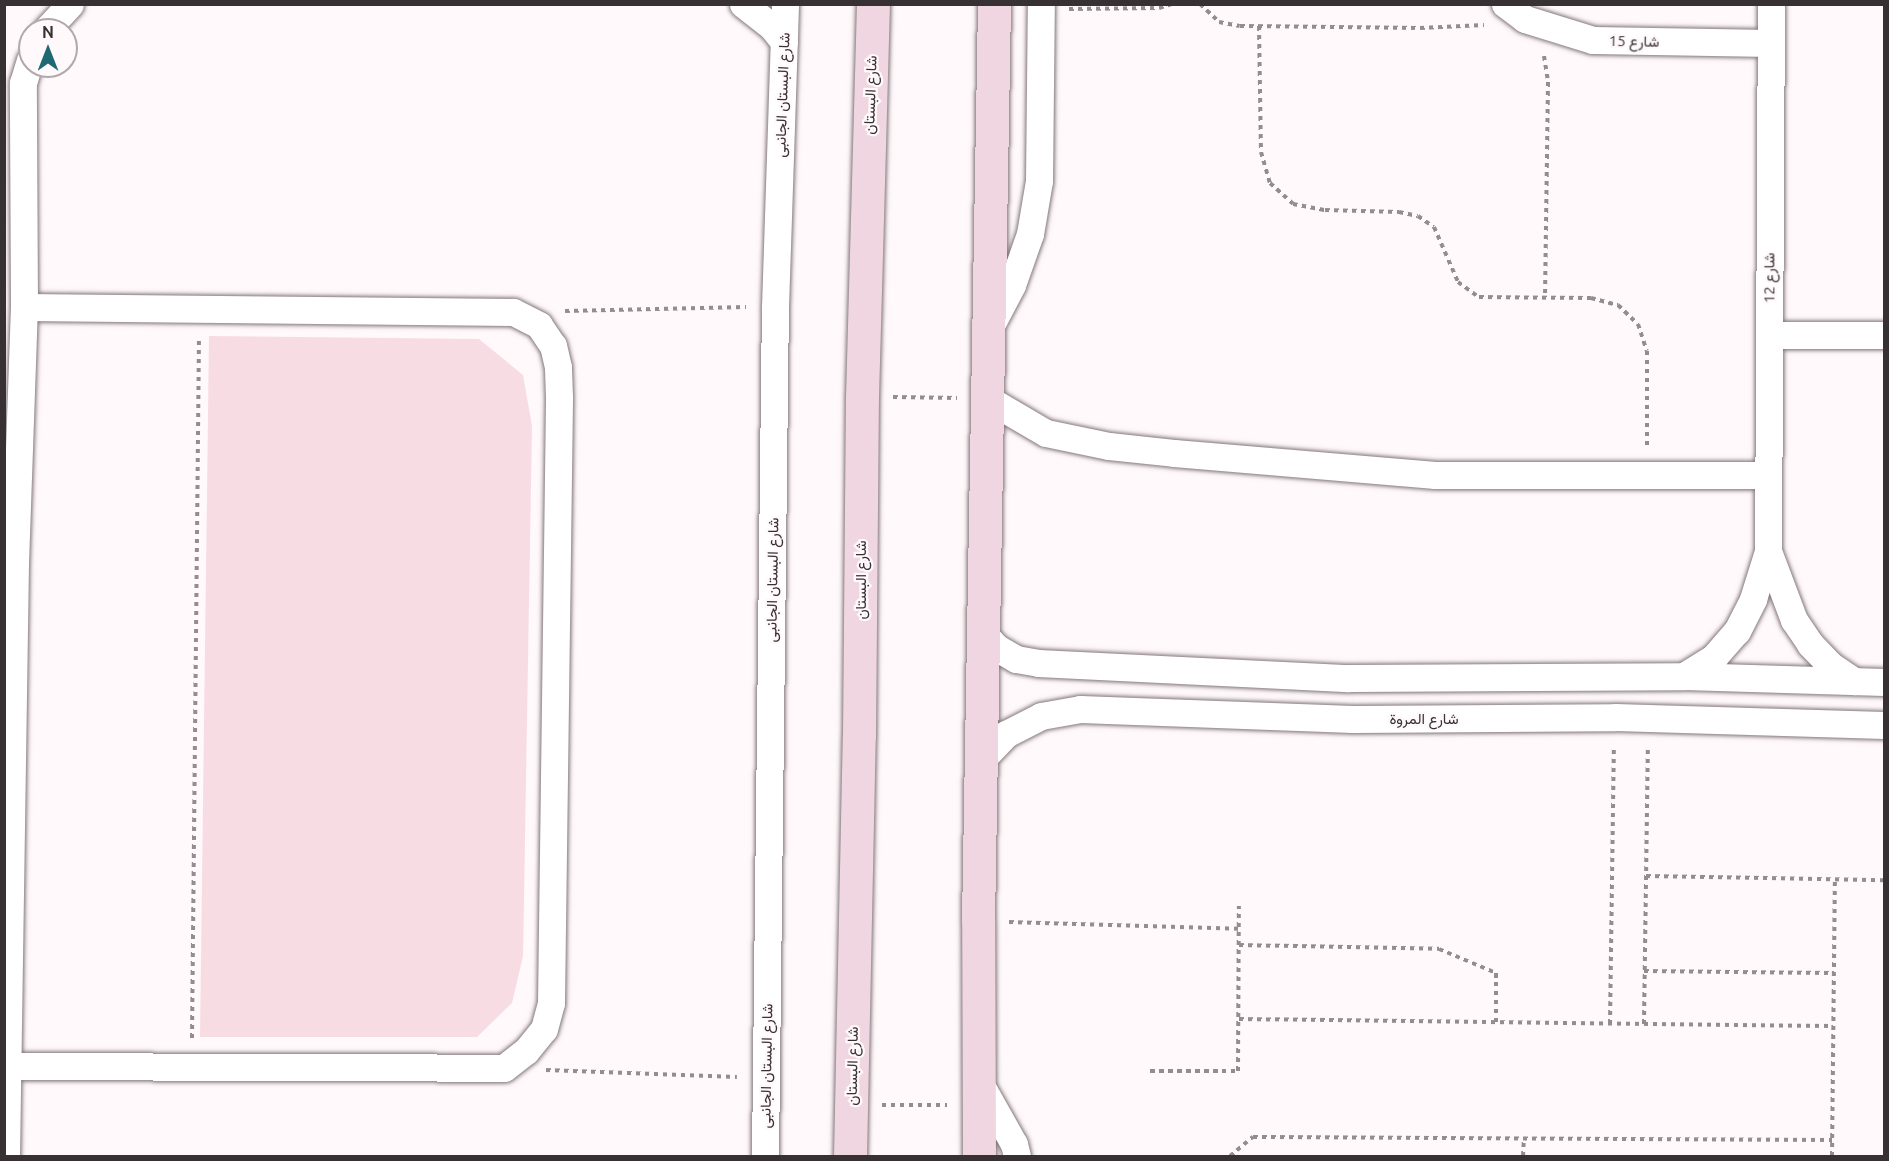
<!DOCTYPE html>
<meta charset="utf-8">
<style>
body{margin:0}
#map{position:relative;width:1889px;height:1161px;overflow:hidden;background:#fff9fb;font-family:Ubuntu,Vazirmatn,sans-serif}
div>[style]{position:absolute}
.green>*{inset:0;background:#f8dce4}
.path>*{height:4px;margin-top:-2px;transform-origin:0;background:repeating-linear-gradient(90deg,#938d8f 0 4.5px,transparent 0 9px)}
.roads{filter:drop-shadow(0 0 2px #84777b) drop-shadow(0 0 2px #84777b)}
.street>*{height:27px;margin:-13.5px;padding:0 13.5px;transform-origin:13.5px;border-radius:13.5px;background:#fff}
.secondary>*{height:33px;margin:-16.5px;padding:0 16.5px;transform-origin:16.5px;border-radius:16.5px;background:#f0d6e0}
span{translate:-50% -50%;white-space:nowrap;text-align:center;line-height:1.15;-webkit-text-stroke:4.5px #fff9fb;paint-order:stroke}
.street-label{font-size:15px;color:#373133}
.frame{position:absolute;inset:0;border:6px solid #373133;pointer-events:none}
.north{position:absolute;left:18px;top:18px;width:60px;height:60px;box-sizing:border-box;background:#fff9fb;border:2px solid #afa9ab;border-radius:50%;rotate:0deg;font-size:16px;font-weight:700;line-height:24px;text-align:center;color:#373133}
.north::after{content:'';display:block;margin:auto;width:21px;height:27px;background:#1f6973;clip-path:polygon(50% 0,100% 100%,50% 72%,0 100%)}
</style>
<div id="map">
<div class="green">
<i style="clip-path:polygon(209px 336px,479px 339px,523px 375px,532px 426px,523px 956px,512px 1003px,477px 1037px,200px 1037px)"></i>
</div>
<div class="path">
<i style="left:1200px;top:4px;width:26px;rotate:43deg"></i>
<i style="left:1219px;top:22px;width:21px;rotate:11deg"></i>
<i style="left:1240px;top:26px;width:180px;rotate:0.6deg"></i>
<i style="left:1420px;top:28px;width:64px;rotate:-2.7deg"></i>
<i style="left:1069px;top:9px;width:90px;rotate:-0.6deg"></i>
<i style="left:1159px;top:8px;width:14px;rotate:-17deg"></i>
<i style="left:1259px;top:26px;width:126px;rotate:89.1deg"></i>
<i style="left:1261px;top:152px;width:32px;rotate:74deg"></i>
<i style="left:1270px;top:183px;width:31px;rotate:42deg"></i>
<i style="left:1293px;top:204px;width:33px;rotate:11deg"></i>
<i style="left:1325px;top:210px;width:74px;rotate:1.5deg"></i>
<i style="left:1399px;top:212px;width:19px;rotate:12deg"></i>
<i style="left:1418px;top:216px;width:19px;rotate:35deg"></i>
<i style="left:1434px;top:227px;width:60px;rotate:66.4deg"></i>
<i style="left:1458px;top:282px;width:26px;rotate:36deg"></i>
<i style="left:1479px;top:297px;width:112px;rotate:0.5deg"></i>
<i style="left:1591px;top:298px;width:28px;rotate:15deg"></i>
<i style="left:1618px;top:305px;width:28px;rotate:44deg"></i>
<i style="left:1638px;top:324px;width:28px;rotate:72deg"></i>
<i style="left:1647px;top:351px;width:96px;rotate:90deg"></i>
<i style="left:1544px;top:56px;width:26px;rotate:81deg"></i>
<i style="left:1548px;top:82px;width:216px;rotate:90.8deg"></i>
<i style="left:565px;top:311px;width:181px;rotate:-1.3deg"></i>
<i style="left:893px;top:397px;width:64px;rotate:0.9deg"></i>
<i style="left:1646px;top:876px;width:238px;rotate:1deg"></i>
<i style="left:1009px;top:922px;width:230px;rotate:1.7deg"></i>
<i style="left:1239px;top:945px;width:200px;rotate:1.1deg"></i>
<i style="left:1439px;top:949px;width:62px;rotate:22.8deg"></i>
<i style="left:1496px;top:973px;width:49px;rotate:90deg"></i>
<i style="left:1644px;top:971px;width:190px;rotate:0.6deg"></i>
<i style="left:1239px;top:1019px;width:594px;rotate:0.68deg"></i>
<i style="left:1610px;top:1024px;width:278px;rotate:-89.2deg"></i>
<i style="left:1644px;top:1024px;width:278px;rotate:-89.2deg"></i>
<i style="left:192px;top:1038px;width:700px;rotate:-89.43deg"></i>
<i style="left:546px;top:1070px;width:191px;rotate:2.1deg"></i>
<i style="left:1150px;top:1071px;width:88px"></i>
<i style="left:1238px;top:1071px;width:165px;rotate:-89.7deg"></i>
<i style="left:882px;top:1105px;width:65px"></i>
<i style="left:1230px;top:1156px;width:30px;rotate:-40deg"></i>
<i style="left:1253px;top:1137px;width:579px;rotate:0.3deg"></i>
<i style="left:1523px;top:1156px;width:17px;rotate:-87deg"></i>
<i style="left:1832px;top:1156px;width:277px;rotate:-89.4deg"></i>
</div>
<div class="roads">
<div class="street">
<i style="left:743px;top:4px;width:37px;rotate:38deg"></i>
<i style="left:772px;top:27px;width:19px;rotate:51deg"></i>
<i style="left:1505px;top:4px;width:25px;rotate:37deg"></i>
<i style="left:1525px;top:19px;width:71px;rotate:17.2deg"></i>
<i style="left:1593px;top:40px;width:178px;rotate:1deg"></i>
<i style="left:46px;top:30px;width:35px;rotate:-47deg"></i>
<i style="left:989px;top:329px;width:50px;rotate:-62.4deg"></i>
<i style="left:1012px;top:285px;width:54px;rotate:-70.6deg"></i>
<i style="left:1030px;top:234px;width:54px;rotate:-80.4deg"></i>
<i style="left:1039px;top:181px;width:177px;rotate:-89.4deg"></i>
<i style="left:1769px;top:335px;width:115px"></i>
<i style="left:986px;top:398px;width:69px;rotate:30.3deg"></i>
<i style="left:1046px;top:433px;width:64px;rotate:11.7deg"></i>
<i style="left:1109px;top:446px;width:65px;rotate:6.1deg"></i>
<i style="left:1174px;top:453px;width:262px;rotate:4.8deg"></i>
<i style="left:1435px;top:475px;width:333px"></i>
<i style="left:1768px;top:551px;width:74px;rotate:69.4deg"></i>
<i style="left:1794px;top:620px;width:29px;rotate:56deg"></i>
<i style="left:1810px;top:644px;width:29px;rotate:46deg"></i>
<i style="left:1830px;top:665px;width:29px;rotate:34deg"></i>
<i style="left:982px;top:632px;width:22px;rotate:47deg"></i>
<i style="left:997px;top:648px;width:22px;rotate:30deg"></i>
<i style="left:1016px;top:659px;width:22px;rotate:10deg"></i>
<i style="left:1038px;top:663px;width:311px;rotate:2.8deg"></i>
<i style="left:1349px;top:678px;width:335px;rotate:-0.3deg"></i>
<i style="left:1684px;top:676px;width:200px;rotate:1.7deg"></i>
<i style="left:1684px;top:676px;width:36px;rotate:-32deg"></i>
<i style="left:1714px;top:657px;width:35px;rotate:-49deg"></i>
<i style="left:1737px;top:631px;width:36px;rotate:-63deg"></i>
<i style="left:1753px;top:599px;width:50px;rotate:-72.6deg"></i>
<i style="left:1768px;top:551px;width:547px;rotate:-89.69deg"></i>
<i style="left:981px;top:760px;width:36px;rotate:-46deg"></i>
<i style="left:1006px;top:734px;width:39px;rotate:-27deg"></i>
<i style="left:1041px;top:716px;width:40px;rotate:-10deg"></i>
<i style="left:1080px;top:709px;width:273px;rotate:2.1deg"></i>
<i style="left:1353px;top:719px;width:262px;rotate:-0.4deg"></i>
<i style="left:1615px;top:717px;width:269px;rotate:1.7deg"></i>
<i style="left:6px;top:1066px;width:498px;rotate:0.2deg"></i>
<i style="left:504px;top:1068px;width:28px;rotate:-38deg"></i>
<i style="left:526px;top:1051px;width:28px;rotate:-51deg"></i>
<i style="left:544px;top:1029px;width:27px;rotate:-75deg"></i>
<i style="left:551px;top:1003px;width:606px;rotate:-89.24deg"></i>
<i style="left:559px;top:397px;width:30px;rotate:-92deg"></i>
<i style="left:558px;top:367px;width:22px;rotate:-103deg"></i>
<i style="left:553px;top:346px;width:25px;rotate:-124deg"></i>
<i style="left:539px;top:325px;width:29px;rotate:-153deg"></i>
<i style="left:513px;top:312px;width:489px;rotate:-179.4deg"></i>
<i style="left:979px;top:1082px;width:71px;rotate:60.6deg"></i>
<i style="left:1014px;top:1144px;width:12px;rotate:76deg"></i>
<i style="left:6px;top:1156px;width:593px;rotate:-89.13deg"></i>
<i style="left:15px;top:563px;width:256px;rotate:-88deg"></i>
<i style="left:24px;top:307px;width:224px;rotate:-90.3deg"></i>
<i style="left:23px;top:83px;width:24px;rotate:-73deg"></i>
<i style="left:765px;top:1156px;width:849px;rotate:-89.33deg"></i>
<i style="left:775px;top:307px;width:303px;rotate:-88.1deg"></i>
</div>
<div class="secondary">
<i style="left:850px;top:1156px;width:420px;rotate:-88.8deg"></i>
<i style="left:859px;top:736px;width:339px;rotate:-89.5deg"></i>
<i style="left:862px;top:397px;width:393px;rotate:-88.4deg"></i>
<i style="left:979px;top:1156px;width:235px;rotate:-90.2deg"></i>
<i style="left:978px;top:921px;width:917px;rotate:-89deg"></i>
</div>
</div>
<div class="street-label">
<span style="left:1634px;top:41px;rotate:1deg">شارع 15</span>
<span style="left:782px;top:95px;rotate:-88deg">شارع البستان الجانبى</span>
<span style="left:870px;top:95px;rotate:-88deg">شارع البستان</span>
<span style="left:1769px;top:278px;rotate:-90deg">شارع 12</span>
<span style="left:772px;top:580px;rotate:-89deg">شارع البستان الجانبى</span>
<span style="left:861px;top:580px;rotate:-90deg">شارع البستان</span>
<span style="left:1424px;top:719px">شارع المروة</span>
<span style="left:766px;top:1066px;rotate:-89deg">شارع البستان الجانبى</span>
<span style="left:852px;top:1066px;rotate:-89deg">شارع البستان</span>
</div>
<div class="frame"></div>
<div class="north">N</div>
</div>
